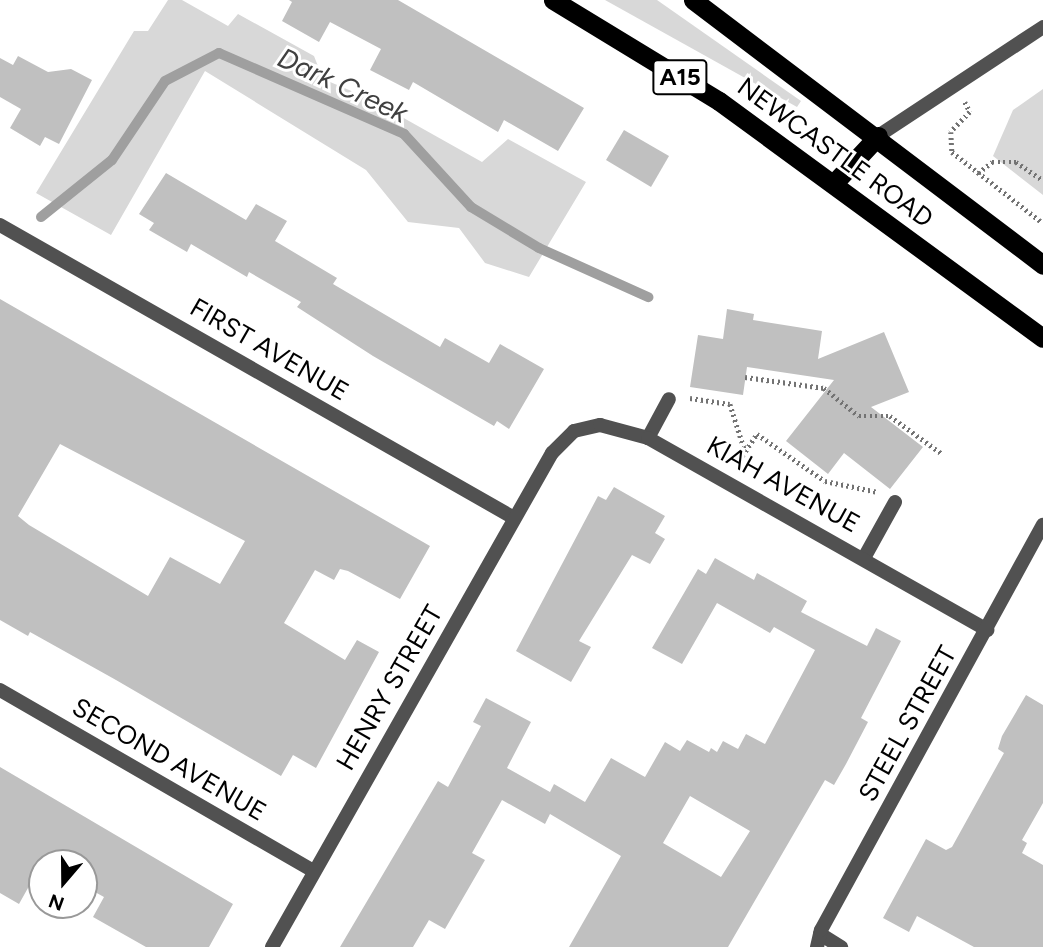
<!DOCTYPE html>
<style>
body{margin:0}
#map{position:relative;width:1043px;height:947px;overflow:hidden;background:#fff;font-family:Figtree,sans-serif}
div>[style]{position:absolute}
.green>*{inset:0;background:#d8d8d8}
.stream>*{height:10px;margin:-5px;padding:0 5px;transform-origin:5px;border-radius:5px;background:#9f9f9f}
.building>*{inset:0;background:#c0c0c0}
.path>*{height:4.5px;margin-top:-2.25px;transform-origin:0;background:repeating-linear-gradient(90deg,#737373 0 2px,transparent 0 5.5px)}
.service>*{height:14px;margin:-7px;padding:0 7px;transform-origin:7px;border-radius:7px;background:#515151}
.minor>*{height:14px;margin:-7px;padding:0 7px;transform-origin:7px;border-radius:7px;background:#515151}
.trunk>*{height:19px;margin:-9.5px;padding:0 9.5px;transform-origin:9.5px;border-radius:9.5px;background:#000}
span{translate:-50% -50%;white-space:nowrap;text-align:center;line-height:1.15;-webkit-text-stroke:6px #fff;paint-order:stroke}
.shield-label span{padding:2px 5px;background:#fff;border:2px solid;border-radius:5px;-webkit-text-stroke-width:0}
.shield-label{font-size:24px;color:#000;font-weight:700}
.street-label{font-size:26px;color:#000}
.water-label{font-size:28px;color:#404040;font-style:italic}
.north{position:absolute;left:28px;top:849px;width:70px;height:70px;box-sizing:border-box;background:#fff;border:2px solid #999;border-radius:50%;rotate:200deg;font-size:19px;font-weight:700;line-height:28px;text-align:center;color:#000}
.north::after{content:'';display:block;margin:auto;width:24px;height:32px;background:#000;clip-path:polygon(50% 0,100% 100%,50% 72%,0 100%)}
</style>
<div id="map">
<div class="green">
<i style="clip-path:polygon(168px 0,182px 0,228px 26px,238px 14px,314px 56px,323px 79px,368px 98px,482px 162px,508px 139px,586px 182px,529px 277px,485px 263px,459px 228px,408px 222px,366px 170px,205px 71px,111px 235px,36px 193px,134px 31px,148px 31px)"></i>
<i style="clip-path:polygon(605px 0,657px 0,801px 101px,797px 107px)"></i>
<i style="clip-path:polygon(1043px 89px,1043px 195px,993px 156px,1013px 110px)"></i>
</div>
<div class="stream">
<i style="left:41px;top:217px;width:91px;rotate:-38.8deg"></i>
<i style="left:112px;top:160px;width:95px;rotate:-56.1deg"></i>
<i style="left:165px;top:81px;width:61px;rotate:-27.4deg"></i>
<i style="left:219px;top:53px;width:202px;rotate:23.6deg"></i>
<i style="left:404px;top:134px;width:99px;rotate:47.5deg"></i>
<i style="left:471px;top:207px;width:79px;rotate:31.1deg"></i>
<i style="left:539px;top:248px;width:120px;rotate:24.2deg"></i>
</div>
<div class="building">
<i style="clip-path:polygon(289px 0,398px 0,584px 108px,558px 151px,504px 120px,498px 132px,413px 82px,409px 90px,370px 70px,381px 49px,330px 22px,319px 42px,282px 21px,292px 2px)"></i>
<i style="clip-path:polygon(18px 56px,48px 72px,71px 69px,92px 80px,59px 144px,45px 137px,40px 146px,10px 128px,21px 109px,0 97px,0 58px,13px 65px)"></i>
<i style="clip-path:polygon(624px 130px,669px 156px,651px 187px,606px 160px)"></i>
<i style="clip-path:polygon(166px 173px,246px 220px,256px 204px,287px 221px,275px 241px,337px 278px,333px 284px,440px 347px,445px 338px,489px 363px,500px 344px,544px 369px,509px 429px,497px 421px,494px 426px,373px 356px,297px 307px,301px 302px,249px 272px,247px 277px,191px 244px,187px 252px,149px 230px,154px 223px,139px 214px)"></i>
<i style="clip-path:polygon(evenodd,0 299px,430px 546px,400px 599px,348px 571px,340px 569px,334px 580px,315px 570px,284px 623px,345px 660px,357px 640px,379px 652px,316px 768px,293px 755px,281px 776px,116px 680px,30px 632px,28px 636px,0 620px,0 299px,60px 444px,245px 541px,220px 584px,170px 557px,148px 596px,29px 525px,18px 516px,60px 444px)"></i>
<i style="clip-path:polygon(727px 309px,754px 314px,753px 320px,822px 331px,818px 359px,884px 332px,909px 392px,871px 407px,923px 447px,890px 489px,844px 453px,828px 474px,786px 441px,834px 380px,747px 367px,743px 395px,690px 387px,698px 335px,723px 339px)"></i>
<i style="clip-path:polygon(614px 487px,665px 516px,655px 533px,665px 539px,650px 564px,632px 555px,579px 641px,591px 647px,571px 682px,516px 651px,598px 496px,606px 500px)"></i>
<i style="clip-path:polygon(evenodd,715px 558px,754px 580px,757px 573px,807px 601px,801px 612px,867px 646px,876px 628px,901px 641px,861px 718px,868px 722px,846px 764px,834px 785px,825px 780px,728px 947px,569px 947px,621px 856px,550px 814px,545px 824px,502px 800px,472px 853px,485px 860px,445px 929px,429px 920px,413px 947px,340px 947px,438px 781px,448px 787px,481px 726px,473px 722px,486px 698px,531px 722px,507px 768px,550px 792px,554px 784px,585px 802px,611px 758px,645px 777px,665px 742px,680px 751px,687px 740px,709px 752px,711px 748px,717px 752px,723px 741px,738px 749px,746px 734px,765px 744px,815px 650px,774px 627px,770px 633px,717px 603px,682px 664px,652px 648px,698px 569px,706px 574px,715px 558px,690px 796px,750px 831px,721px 877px,663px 843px,690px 796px)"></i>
<i style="clip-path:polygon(1026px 695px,1043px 705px,1043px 803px,1022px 840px,1027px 843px,1022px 853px,1043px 865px,1043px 947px,974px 947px,917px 916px,909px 932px,883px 918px,926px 839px,946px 850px,952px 847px,1004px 753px,998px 749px,1002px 736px)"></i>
<i style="clip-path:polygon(0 767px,233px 904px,209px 947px,146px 947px,93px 917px,104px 897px,84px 886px,84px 863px,42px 863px,19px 904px,0 893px)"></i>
</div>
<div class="path">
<i style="left:965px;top:102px;width:11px;rotate:63deg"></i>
<i style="left:970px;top:112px;width:28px;rotate:134deg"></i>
<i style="left:951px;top:132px;width:20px;rotate:87deg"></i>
<i style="left:952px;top:152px;width:115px;rotate:38deg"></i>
<i style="left:978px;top:173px;width:18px;rotate:-38deg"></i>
<i style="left:992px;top:162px;width:24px"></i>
<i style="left:1016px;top:162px;width:32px;rotate:34deg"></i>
<i style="left:745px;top:377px;width:80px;rotate:7.9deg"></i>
<i style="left:824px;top:388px;width:45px;rotate:38.7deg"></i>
<i style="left:859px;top:416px;width:31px"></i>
<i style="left:890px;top:416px;width:63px;rotate:36deg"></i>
<i style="left:690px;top:398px;width:40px;rotate:8.5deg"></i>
<i style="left:730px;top:404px;width:49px;rotate:72.3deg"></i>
<i style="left:736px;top:465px;width:37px;rotate:-56deg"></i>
<i style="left:757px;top:434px;width:83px;rotate:34.7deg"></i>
<i style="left:825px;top:481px;width:54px;rotate:11.7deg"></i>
</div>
<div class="service">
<i style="left:648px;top:438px;width:44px;rotate:-61.7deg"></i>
<i style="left:864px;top:558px;width:64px;rotate:-61deg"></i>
</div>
<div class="minor">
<i style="left:878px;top:136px;width:198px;rotate:-33.4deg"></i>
<i style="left:0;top:225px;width:592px;rotate:29.68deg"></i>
<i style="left:0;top:690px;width:362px;rotate:30deg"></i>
<i style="left:820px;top:934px;width:25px;rotate:32deg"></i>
<i style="left:272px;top:947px;width:568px;rotate:-60.46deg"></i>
<i style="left:552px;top:453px;width:31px;rotate:-45deg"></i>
<i style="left:574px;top:431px;width:27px;rotate:-13deg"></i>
<i style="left:600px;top:425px;width:50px;rotate:15.2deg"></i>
<i style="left:648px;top:438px;width:390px;rotate:29.5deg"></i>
<i style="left:817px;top:947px;width:17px;rotate:-77deg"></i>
<i style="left:821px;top:930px;width:462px;rotate:-61.3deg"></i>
</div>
<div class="trunk">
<i style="left:553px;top:0;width:194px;rotate:31.3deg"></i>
<i style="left:719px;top:101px;width:401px;rotate:36.2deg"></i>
<i style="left:693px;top:0;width:439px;rotate:37.1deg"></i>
<i style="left:835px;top:182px;width:63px;rotate:-46.9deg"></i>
</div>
<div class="shield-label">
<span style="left:680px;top:77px">A15</span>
</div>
<div class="street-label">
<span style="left:835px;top:153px;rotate:36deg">NEWCASTLE ROAD</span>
<span style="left:269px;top:350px;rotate:30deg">FIRST AVENUE</span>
<span style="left:783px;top:485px;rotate:29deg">KIAH AVENUE</span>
<span style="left:390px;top:688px;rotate:-60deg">HENRY STREET</span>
<span style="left:908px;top:724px;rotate:-61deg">STEEL STREET</span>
<span style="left:169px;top:760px;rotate:30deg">SECOND AVENUE</span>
</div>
<div class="water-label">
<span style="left:343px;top:85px;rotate:25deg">Dark Creek</span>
</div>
<div class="north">N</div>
</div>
